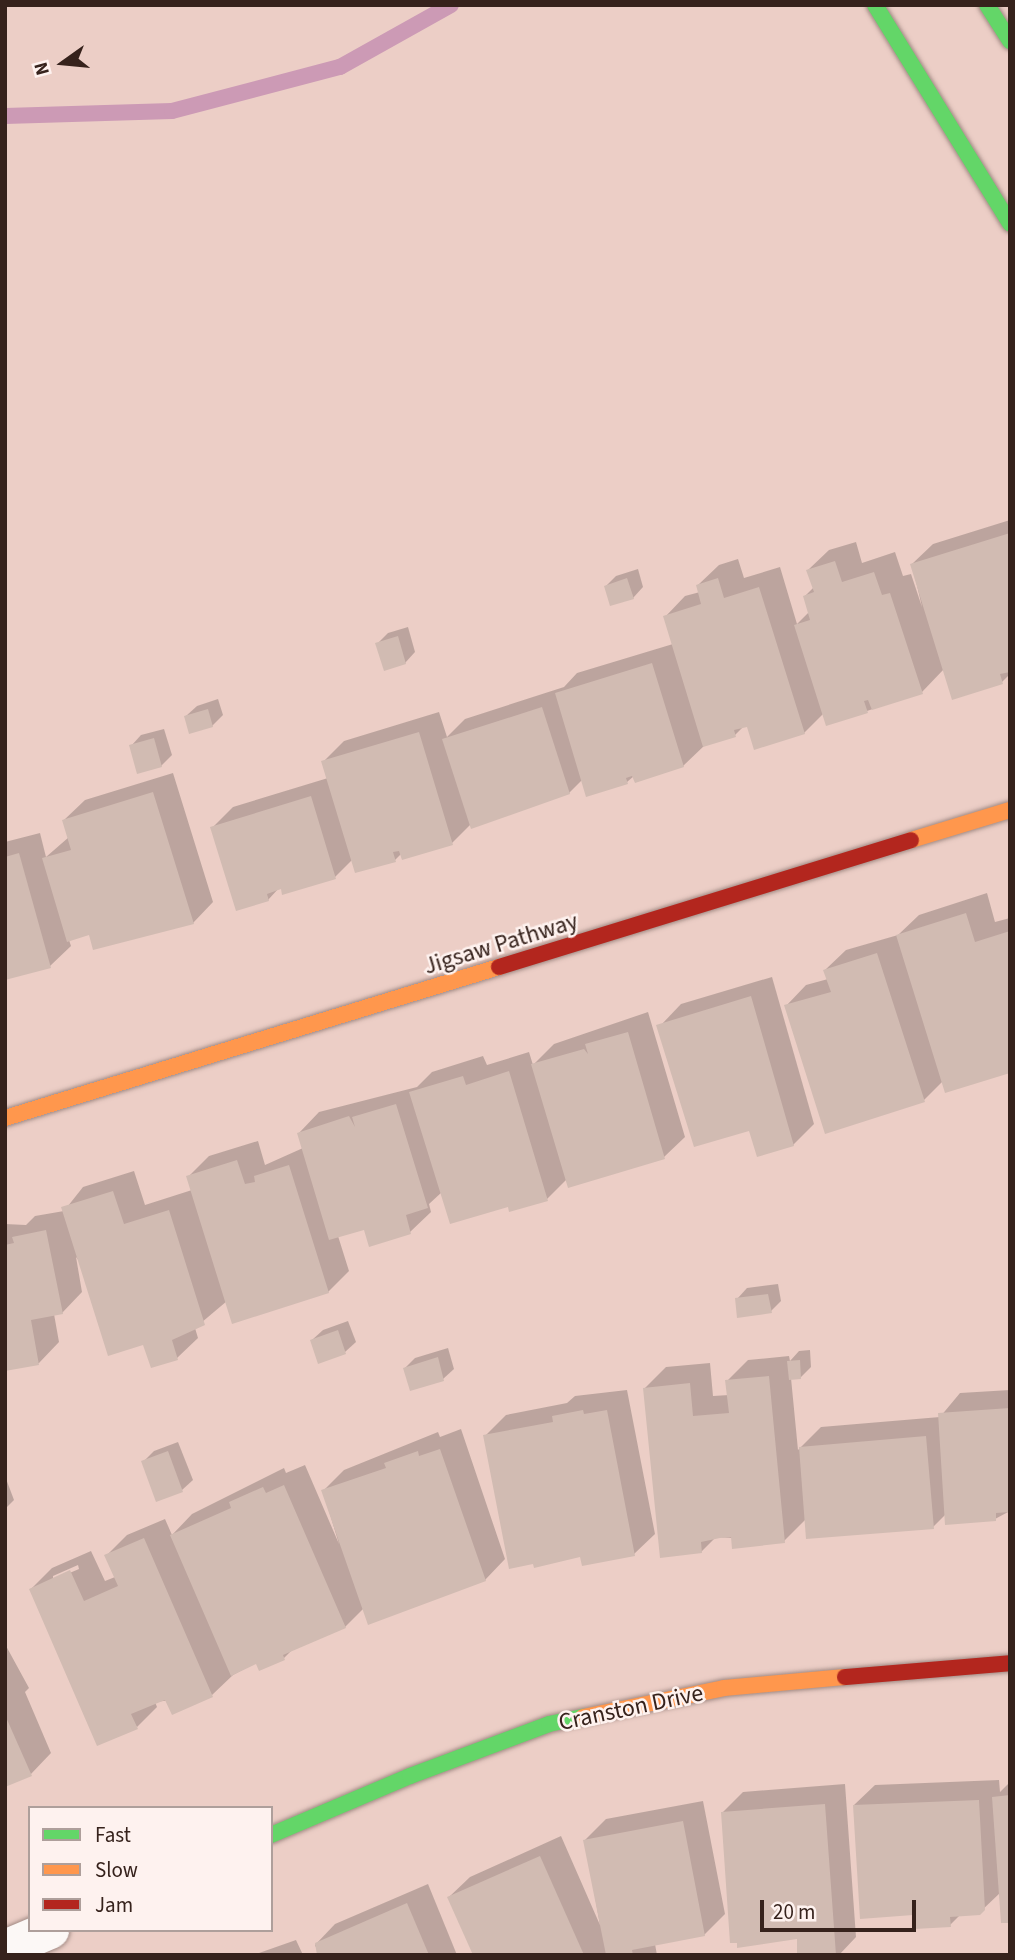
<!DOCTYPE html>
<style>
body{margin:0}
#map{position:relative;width:1015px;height:1960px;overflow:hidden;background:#eccec6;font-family:"Source Sans 3",sans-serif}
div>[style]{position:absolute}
.shadow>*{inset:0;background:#0003}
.stream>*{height:16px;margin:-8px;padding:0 8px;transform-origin:8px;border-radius:8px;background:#cc9ab5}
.building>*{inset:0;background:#d1bbb2}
.roads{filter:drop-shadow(0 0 2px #a18a84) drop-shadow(0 0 2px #a18a84)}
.street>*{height:38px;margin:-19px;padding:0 19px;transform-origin:19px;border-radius:19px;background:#fcf8f6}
.fast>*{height:16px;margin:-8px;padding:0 8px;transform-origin:8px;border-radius:8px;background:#63d668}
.slow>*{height:16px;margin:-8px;padding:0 8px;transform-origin:8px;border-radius:8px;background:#ff974d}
.jam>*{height:16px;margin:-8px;padding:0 8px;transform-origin:8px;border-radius:8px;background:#b3261e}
span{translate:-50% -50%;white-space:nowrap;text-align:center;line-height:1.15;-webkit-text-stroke:5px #fef2ef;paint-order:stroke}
.street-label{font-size:24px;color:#36221c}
.frame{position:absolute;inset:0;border:7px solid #36221c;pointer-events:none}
.legend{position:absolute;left:28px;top:1806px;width:245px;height:126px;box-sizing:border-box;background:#fef2ef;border:2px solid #ae9f9b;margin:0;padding:9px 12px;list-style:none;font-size:21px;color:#36221c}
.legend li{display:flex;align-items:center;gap:14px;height:35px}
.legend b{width:35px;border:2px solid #ae9f9b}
.north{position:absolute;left:28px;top:28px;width:70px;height:70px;-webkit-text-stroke:5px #fef2ef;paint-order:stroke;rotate:255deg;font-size:19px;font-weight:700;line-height:28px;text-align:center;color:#36221c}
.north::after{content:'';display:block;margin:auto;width:24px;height:32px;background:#36221c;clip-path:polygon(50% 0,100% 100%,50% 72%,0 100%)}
.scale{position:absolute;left:760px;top:1900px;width:156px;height:32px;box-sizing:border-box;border:4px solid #36221c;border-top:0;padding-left:9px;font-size:21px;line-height:24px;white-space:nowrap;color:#36221c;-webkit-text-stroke:5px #fef2ef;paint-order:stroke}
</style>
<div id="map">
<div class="shadow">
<i style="clip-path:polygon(1010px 520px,1010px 674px,1002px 682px,944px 669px,922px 692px,867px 711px,824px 713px,804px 733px,745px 725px,735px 735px,705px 745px,683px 766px,634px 776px,627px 782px,583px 779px,569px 793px,471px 824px,452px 843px,402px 853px,395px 860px,353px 859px,335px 877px,279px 888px,268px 900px,212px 828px,233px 807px,328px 778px,323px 762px,344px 741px,439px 712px,447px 737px,465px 719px,564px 687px,577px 673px,673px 644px,665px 617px,685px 596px,700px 592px,698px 585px,719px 565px,738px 559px,744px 578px,780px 567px,797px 624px,809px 612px,805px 596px,814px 587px,808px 570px,829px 550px,856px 542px,862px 563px,895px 552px,903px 576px,911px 574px,922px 607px,912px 564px,933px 544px)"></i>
<i style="clip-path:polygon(638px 569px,643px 587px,633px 598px,606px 586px,616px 576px)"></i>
<i style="clip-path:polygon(408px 627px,415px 652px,405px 663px,377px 644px,388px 633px)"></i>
<i style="clip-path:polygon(218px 699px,223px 715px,212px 726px,186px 716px,197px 706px)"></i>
<i style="clip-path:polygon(164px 729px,172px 755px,161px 766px,131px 746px,141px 735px)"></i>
<i style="clip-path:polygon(173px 773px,213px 902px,193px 923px,91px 933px,69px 940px,71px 946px,50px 966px,5px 978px,5px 842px,40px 833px,46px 857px,69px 837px,64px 820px,85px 800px)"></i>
<i style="clip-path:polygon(987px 893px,995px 922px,1010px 918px,1010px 1071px,943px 1081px,924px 1100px,786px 1006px,806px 985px,828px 979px,825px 970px,846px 950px,898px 935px,919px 915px)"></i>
<i style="clip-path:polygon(772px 977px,814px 1124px,793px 1145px,750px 1129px,661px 1025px,681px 1004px)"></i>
<i style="clip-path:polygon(648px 1012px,685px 1137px,664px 1157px,567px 1179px,547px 1199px,509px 1205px,442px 1192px,429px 1204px,431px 1212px,410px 1232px,365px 1228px,338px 1236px,349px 1271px,328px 1292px,227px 1301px,195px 1328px,198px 1338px,177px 1358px,144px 1342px,76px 1257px,82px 1292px,62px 1313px,54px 1314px,59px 1342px,39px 1363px,5px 1369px,5px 1224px,26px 1225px,35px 1216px,64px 1211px,83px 1187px,134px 1171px,145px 1205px,192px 1190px,188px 1177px,209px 1156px,258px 1141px,265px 1165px,303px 1148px,299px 1133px,319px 1112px,417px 1087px,432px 1072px,483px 1056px,487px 1065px,529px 1052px,533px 1065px,554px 1044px)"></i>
<i style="clip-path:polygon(778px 1284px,781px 1301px,771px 1311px,737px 1299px,747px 1288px)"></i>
<i style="clip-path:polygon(348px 1321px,356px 1342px,345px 1352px,312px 1340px,323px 1330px)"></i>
<i style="clip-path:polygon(448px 1348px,454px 1369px,443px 1379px,405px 1368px,415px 1358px)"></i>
<i style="clip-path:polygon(810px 1350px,811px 1367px,800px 1378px,791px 1378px,798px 1450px,821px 1427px,940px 1417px,960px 1393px,1010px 1390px,1010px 1511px,995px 1519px,946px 1514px,933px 1527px,806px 1519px,784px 1541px,716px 1537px,701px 1552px,645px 1388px,666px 1367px,710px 1363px,713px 1396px,729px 1395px,727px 1381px,748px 1360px,789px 1356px,790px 1361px,799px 1351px)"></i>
<i style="clip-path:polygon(627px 1390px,655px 1534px,634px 1554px,581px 1555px,485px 1436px,506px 1415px,567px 1403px,575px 1396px)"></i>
<i style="clip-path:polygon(evenodd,461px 1429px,505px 1559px,485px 1580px,364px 1608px,345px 1627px,294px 1648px,284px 1658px,260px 1668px,257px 1662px,233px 1675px,212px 1695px,155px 1702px,157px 1707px,137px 1727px,31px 1589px,52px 1568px,91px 1551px,105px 1581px,115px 1577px,106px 1556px,127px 1535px,165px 1519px,172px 1535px,192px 1514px,284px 1468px,286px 1473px,305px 1465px,339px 1544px,323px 1491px,344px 1470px,438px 1432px,440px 1437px,461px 1429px,78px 1565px,79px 1569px,53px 1580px,53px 1576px,78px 1565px)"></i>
<i style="clip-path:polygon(178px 1442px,193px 1480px,182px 1490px,143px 1462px,154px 1451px)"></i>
<i style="clip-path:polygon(5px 1476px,14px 1500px,5px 1509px)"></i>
<i style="clip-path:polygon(5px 1644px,29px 1688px,25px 1692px,51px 1753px,31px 1774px,5px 1785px)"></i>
<i style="clip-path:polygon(999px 1780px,1000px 1792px,1010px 1782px,1010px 1921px,1001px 1892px,979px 1913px,961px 1914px,950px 1925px,914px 1914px,854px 1805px,875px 1785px)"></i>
<i style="clip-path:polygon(845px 1784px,856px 1937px,839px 1955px,799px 1955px,798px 1937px,722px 1813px,743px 1792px)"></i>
<i style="clip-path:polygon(703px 1801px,725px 1914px,704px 1935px,655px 1944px,657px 1955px,475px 1955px,449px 1897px,470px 1877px,561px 1836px,600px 1925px,585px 1840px,606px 1819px)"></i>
<i style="clip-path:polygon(428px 1884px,457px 1955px,319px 1955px,315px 1945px,335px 1924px)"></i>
<i style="clip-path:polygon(296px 1940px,303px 1955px,253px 1955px)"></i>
</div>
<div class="stream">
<i style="left:5px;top:116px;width:167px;rotate:-1.7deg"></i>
<i style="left:172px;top:111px;width:174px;rotate:-14.7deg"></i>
<i style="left:340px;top:67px;width:127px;rotate:-29.2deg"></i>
</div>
<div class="building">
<i style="clip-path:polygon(1010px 533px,1010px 672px,1000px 674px,1003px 684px,952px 700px,910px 564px)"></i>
<i style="clip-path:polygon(835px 561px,842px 582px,874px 572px,882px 595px,890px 593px,923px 694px,872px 710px,868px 700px,864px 701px,868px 713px,826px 726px,794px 625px,810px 620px,803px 596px,814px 592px,806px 570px)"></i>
<i style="clip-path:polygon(627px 578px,634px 599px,610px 606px,604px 586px)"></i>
<i style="clip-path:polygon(718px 578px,724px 598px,759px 587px,805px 734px,754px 750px,747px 727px,734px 730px,736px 737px,703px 747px,663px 616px,701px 604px,696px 585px)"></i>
<i style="clip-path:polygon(398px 636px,406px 664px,384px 671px,375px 643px)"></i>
<i style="clip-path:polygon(652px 663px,684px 767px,635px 783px,632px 776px,626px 778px,628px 784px,586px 797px,555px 693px)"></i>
<i style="clip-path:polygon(542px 707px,570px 794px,471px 829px,442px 739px)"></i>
<i style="clip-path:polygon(208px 709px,213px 727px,189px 734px,184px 716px)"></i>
<i style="clip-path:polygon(419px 732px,453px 845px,402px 860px,399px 851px,393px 852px,396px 862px,355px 873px,321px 761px)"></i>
<i style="clip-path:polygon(154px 738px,162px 767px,137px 774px,129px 745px)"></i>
<i style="clip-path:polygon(153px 792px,194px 924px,93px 950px,89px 935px,67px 942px,42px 858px,71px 850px,62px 820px)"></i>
<i style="clip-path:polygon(311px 796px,336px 879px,282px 895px,281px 889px,267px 894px,269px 901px,236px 911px,210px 827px)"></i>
<i style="clip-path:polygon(19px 853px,51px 968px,5px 980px,5px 857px)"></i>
<i style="clip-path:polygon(966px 913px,975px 942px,1010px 931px,1010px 1073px,945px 1093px,896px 935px)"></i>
<i style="clip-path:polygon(877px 953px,925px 1102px,825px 1134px,784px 1005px,831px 992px,823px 970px)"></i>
<i style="clip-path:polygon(751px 996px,794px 1146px,757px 1157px,749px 1131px,694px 1147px,656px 1025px)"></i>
<i style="clip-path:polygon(628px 1032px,665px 1159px,568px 1188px,531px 1064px,584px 1049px,588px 1054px,585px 1044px)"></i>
<i style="clip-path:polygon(509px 1071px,548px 1201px,509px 1212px,508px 1207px,450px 1224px,409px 1092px,463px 1076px,466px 1085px)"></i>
<i style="clip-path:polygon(396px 1104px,428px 1208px,406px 1215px,411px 1234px,369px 1247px,364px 1230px,329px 1240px,297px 1133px,349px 1116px,355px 1127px,352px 1117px)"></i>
<i style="clip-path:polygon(237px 1160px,245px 1184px,255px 1182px,254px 1176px,289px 1165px,329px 1293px,232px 1324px,186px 1176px)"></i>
<i style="clip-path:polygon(113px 1191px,124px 1224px,169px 1210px,205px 1325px,172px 1340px,178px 1360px,151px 1368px,143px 1345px,108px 1356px,61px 1207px)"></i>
<i style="clip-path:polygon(46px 1230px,63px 1314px,31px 1320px,39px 1365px,5px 1371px,5px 1245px,14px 1243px,12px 1237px)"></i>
<i style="clip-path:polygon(768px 1294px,772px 1313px,737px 1318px,735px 1298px)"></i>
<i style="clip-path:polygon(338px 1330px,346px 1354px,318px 1364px,310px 1340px)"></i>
<i style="clip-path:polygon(438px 1357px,444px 1381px,410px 1391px,403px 1368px)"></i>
<i style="clip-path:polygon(800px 1360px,801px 1379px,789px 1380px,787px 1361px)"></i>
<i style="clip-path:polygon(769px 1376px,785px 1543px,732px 1549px,731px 1537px,720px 1538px,701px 1542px,702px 1553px,660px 1558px,643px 1388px,690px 1383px,693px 1416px,729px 1413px,725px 1380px)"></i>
<i style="clip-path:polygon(1010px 1408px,1010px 1512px,996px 1513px,996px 1521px,945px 1525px,938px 1413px)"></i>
<i style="clip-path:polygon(583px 1410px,584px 1414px,607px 1410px,635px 1556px,582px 1566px,580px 1557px,534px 1568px,533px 1564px,509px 1569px,483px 1435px,553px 1422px,552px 1416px)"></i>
<i style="clip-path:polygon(926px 1436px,934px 1529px,806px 1539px,799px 1447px)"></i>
<i style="clip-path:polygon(440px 1449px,486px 1581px,368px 1625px,321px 1490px,386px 1468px,384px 1463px,418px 1451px,419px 1456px)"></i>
<i style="clip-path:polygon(168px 1451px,183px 1492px,156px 1502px,141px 1461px)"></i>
<i style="clip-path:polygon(284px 1485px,346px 1628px,283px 1655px,285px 1660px,259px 1671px,256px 1664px,231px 1676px,170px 1535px,231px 1508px,229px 1502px,263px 1487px,266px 1493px)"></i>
<i style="clip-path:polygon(144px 1538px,213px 1697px,172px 1715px,165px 1700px,131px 1714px,138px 1729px,97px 1746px,29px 1589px,70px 1570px,84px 1601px,118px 1586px,104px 1555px)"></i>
<i style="clip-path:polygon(5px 1715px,32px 1776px,5px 1787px)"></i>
<i style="clip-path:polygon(1010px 1795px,1010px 1923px,1001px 1923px,992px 1797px)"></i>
<i style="clip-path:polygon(979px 1800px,985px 1910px,980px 1915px,950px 1917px,951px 1927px,914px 1929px,913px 1915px,860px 1919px,853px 1805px)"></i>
<i style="clip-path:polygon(825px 1804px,836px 1955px,797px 1955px,797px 1939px,737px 1948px,737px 1943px,730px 1943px,721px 1812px)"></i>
<i style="clip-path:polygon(683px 1821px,705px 1936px,632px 1950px,633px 1955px,606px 1955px,583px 1840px)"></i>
<i style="clip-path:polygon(540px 1856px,584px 1955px,473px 1955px,447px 1897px)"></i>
<i style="clip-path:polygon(407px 1903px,429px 1955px,317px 1955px,315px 1943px)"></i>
</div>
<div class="roads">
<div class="street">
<i style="left:5px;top:1949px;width:49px;rotate:-22.9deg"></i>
</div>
<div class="fast">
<i style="left:875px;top:5px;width:257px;rotate:58.3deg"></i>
<i style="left:987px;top:5px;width:43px;rotate:57.4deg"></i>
<i style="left:271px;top:1835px;width:151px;rotate:-23deg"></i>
<i style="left:410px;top:1776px;width:148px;rotate:-20.5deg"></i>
<i style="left:549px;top:1724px;width:35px;rotate:-12deg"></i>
</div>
<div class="slow">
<i style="left:911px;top:840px;width:103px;rotate:-16.9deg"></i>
<i style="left:5px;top:1118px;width:517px;rotate:-17deg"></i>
<i style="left:583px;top:1717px;width:144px;rotate:-11.6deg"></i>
<i style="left:724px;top:1688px;width:121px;rotate:-5.2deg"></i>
</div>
<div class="jam">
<i style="left:499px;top:967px;width:431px;rotate:-17.1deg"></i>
<i style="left:845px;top:1677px;width:166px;rotate:-4.8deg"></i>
</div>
</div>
<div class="street-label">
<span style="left:501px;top:944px;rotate:-17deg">Jigsaw Pathway</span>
<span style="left:631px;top:1708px;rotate:-12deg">Cranston Drive</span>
</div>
<div class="frame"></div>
<ul class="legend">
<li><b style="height:9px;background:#63d668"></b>Fast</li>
<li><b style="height:9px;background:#ff974d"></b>Slow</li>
<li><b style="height:9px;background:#b3261e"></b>Jam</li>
</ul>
<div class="north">N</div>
<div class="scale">20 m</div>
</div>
